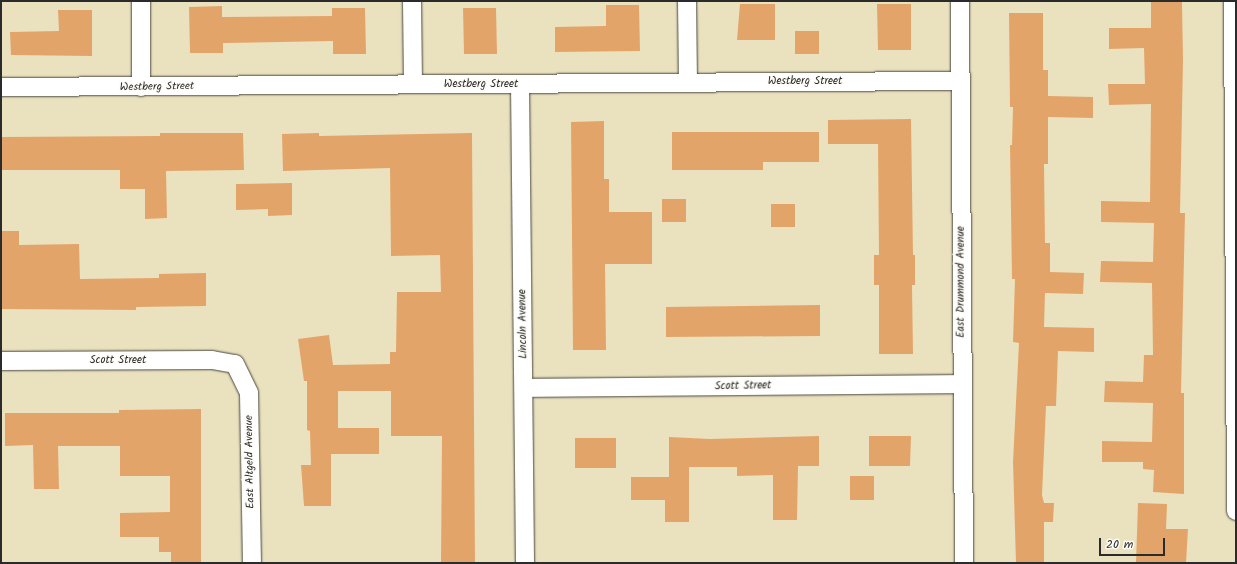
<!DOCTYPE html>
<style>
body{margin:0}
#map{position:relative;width:1237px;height:564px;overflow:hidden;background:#eae2be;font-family:Kalam,sans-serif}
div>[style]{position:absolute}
.building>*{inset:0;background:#e3a46a}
.roads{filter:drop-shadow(0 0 1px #484641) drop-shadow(0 0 1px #484641)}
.minor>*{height:18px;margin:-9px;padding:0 9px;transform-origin:9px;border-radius:9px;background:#fff}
span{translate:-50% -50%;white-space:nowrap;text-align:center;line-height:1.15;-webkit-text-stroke:3.5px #fdfcf7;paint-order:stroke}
.street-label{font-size:11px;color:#2b2b2b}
.frame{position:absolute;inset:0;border:2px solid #2b2b2b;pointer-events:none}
.scale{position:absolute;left:1099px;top:538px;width:66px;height:18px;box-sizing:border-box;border:2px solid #2b2b2b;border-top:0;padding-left:5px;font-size:12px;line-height:14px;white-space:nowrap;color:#2b2b2b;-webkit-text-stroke:3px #fdfcf7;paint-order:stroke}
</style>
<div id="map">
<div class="building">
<i style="clip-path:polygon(1151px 1px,1182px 1px,1183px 61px,1180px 213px,1185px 213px,1181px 393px,1184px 393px,1184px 494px,1153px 492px,1154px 470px,1143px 469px,1143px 462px,1102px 462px,1102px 441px,1152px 442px,1153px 403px,1104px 402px,1105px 381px,1143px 382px,1144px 355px,1153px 355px,1152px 283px,1100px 282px,1101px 261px,1153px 262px,1154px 223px,1101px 222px,1101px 201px,1150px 202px,1151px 104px,1109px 105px,1108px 84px,1145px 84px,1144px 48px,1109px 49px,1109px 28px,1151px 28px)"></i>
<i style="clip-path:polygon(740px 4px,775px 4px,775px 40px,737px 40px)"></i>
<i style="clip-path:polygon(877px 4px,911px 4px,911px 50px,878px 50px)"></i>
<i style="clip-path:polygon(606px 5px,639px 5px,640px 51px,555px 52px,555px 27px,606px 26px)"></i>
<i style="clip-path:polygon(222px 6px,222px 17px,332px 16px,332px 8px,365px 8px,366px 54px,333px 54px,333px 41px,223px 43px,223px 53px,190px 53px,189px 7px)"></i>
<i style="clip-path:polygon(463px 8px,496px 8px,497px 54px,464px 54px)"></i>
<i style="clip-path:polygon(58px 10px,92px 10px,92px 56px,11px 55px,10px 32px,59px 31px)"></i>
<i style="clip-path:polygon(1009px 13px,1043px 13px,1043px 70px,1048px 70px,1048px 96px,1093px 97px,1093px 118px,1048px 117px,1048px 164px,1044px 164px,1045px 243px,1050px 243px,1050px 272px,1084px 273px,1083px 294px,1045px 293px,1044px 327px,1094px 328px,1094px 352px,1058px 351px,1056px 406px,1046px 406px,1042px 495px,1044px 503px,1054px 503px,1053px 522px,1044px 522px,1044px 563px,1016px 563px,1013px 462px,1019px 343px,1013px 342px,1015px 279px,1012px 279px,1010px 145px,1012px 145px,1013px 107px,1010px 107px)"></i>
<i style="clip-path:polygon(795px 31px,819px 31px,819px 54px,795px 54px)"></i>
<i style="clip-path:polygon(911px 119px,913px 255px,915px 255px,915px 285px,912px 285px,913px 354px,879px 354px,879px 285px,874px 285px,874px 255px,879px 255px,878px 144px,828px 144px,828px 120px)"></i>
<i style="clip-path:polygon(604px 121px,604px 179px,609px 179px,609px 212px,652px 212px,652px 264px,605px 264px,606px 350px,573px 350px,571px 122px)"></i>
<i style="clip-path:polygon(672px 132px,819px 132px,819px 162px,763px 162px,763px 170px,672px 170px)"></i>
<i style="clip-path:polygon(160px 133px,243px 133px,244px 170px,166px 171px,167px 218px,145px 219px,145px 189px,120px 189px,120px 170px,1px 170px,1px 137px,160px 136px)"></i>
<i style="clip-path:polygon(319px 133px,319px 136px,472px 133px,475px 563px,441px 563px,442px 436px,391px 436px,391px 391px,338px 391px,338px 428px,379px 428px,379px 454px,331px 454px,331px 506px,304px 506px,301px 465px,311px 465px,310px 431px,307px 430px,307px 381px,304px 381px,298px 339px,329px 335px,333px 365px,390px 364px,390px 352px,396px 352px,397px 292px,441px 292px,440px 255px,391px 256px,390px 168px,283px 171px,282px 134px)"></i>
<i style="clip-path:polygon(292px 183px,292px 215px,268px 216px,268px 209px,236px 210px,236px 184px)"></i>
<i style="clip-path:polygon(662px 199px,686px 199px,686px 222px,662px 222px)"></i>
<i style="clip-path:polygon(771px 204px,795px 204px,795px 227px,771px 227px)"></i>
<i style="clip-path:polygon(1px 231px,19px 231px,19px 245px,79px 244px,80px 279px,159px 278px,159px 274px,206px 273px,206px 306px,136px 307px,136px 310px,1px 309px)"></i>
<i style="clip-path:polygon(820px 305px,820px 336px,666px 337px,666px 307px)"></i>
<i style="clip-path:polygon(201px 409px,201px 563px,171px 563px,171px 552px,159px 552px,159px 537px,120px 537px,120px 513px,170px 512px,170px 476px,120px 476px,120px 446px,58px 446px,59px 489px,34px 489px,33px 445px,5px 446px,5px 413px,119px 413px,119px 410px)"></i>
<i style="clip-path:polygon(819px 436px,819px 466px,798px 466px,797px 520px,773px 520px,773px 475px,737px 476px,737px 467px,689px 467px,689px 522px,665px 522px,665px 500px,631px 500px,631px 477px,669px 477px,669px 437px,710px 439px)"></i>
<i style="clip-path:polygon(869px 436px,911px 436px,910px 466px,869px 466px)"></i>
<i style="clip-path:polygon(575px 438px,616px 438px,616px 468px,575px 468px)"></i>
<i style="clip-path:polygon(850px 476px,874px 476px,874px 500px,850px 500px)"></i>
<i style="clip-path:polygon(1138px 503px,1167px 504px,1166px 529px,1188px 529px,1186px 563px,1136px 563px)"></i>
</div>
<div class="roads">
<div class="minor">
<i style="left:141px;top:1px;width:86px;rotate:90deg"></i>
<i style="left:412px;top:1px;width:82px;rotate:89.3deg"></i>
<i style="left:687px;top:1px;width:81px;rotate:89.3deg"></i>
<i style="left:960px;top:1px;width:562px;rotate:89.59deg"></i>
<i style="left:1233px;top:1px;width:510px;rotate:89.66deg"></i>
<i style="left:520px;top:84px;width:479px;rotate:89.4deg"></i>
<i style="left:1px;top:87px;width:959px;rotate:-0.36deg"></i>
<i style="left:1px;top:361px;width:211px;rotate:-0.3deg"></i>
<i style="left:212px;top:360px;width:23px;rotate:10deg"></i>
<i style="left:235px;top:364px;width:32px;rotate:64deg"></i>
<i style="left:249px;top:393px;width:170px;rotate:89deg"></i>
<i style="left:524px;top:388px;width:437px;rotate:-0.5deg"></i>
</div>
</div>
<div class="street-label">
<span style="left:805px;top:81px">Westberg Street</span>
<span style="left:481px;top:84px">Westberg Street</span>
<span style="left:157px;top:87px;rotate:-1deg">Westberg Street</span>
<span style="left:961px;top:282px;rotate:-90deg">East Drummond Avenue</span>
<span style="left:523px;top:324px;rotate:-91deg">Lincoln Avenue</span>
<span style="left:118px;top:360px">Scott Street</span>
<span style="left:743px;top:386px;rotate:-1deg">Scott Street</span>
<span style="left:250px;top:462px;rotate:-91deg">East Altgeld Avenue</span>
</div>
<div class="frame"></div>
<div class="scale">20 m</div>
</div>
